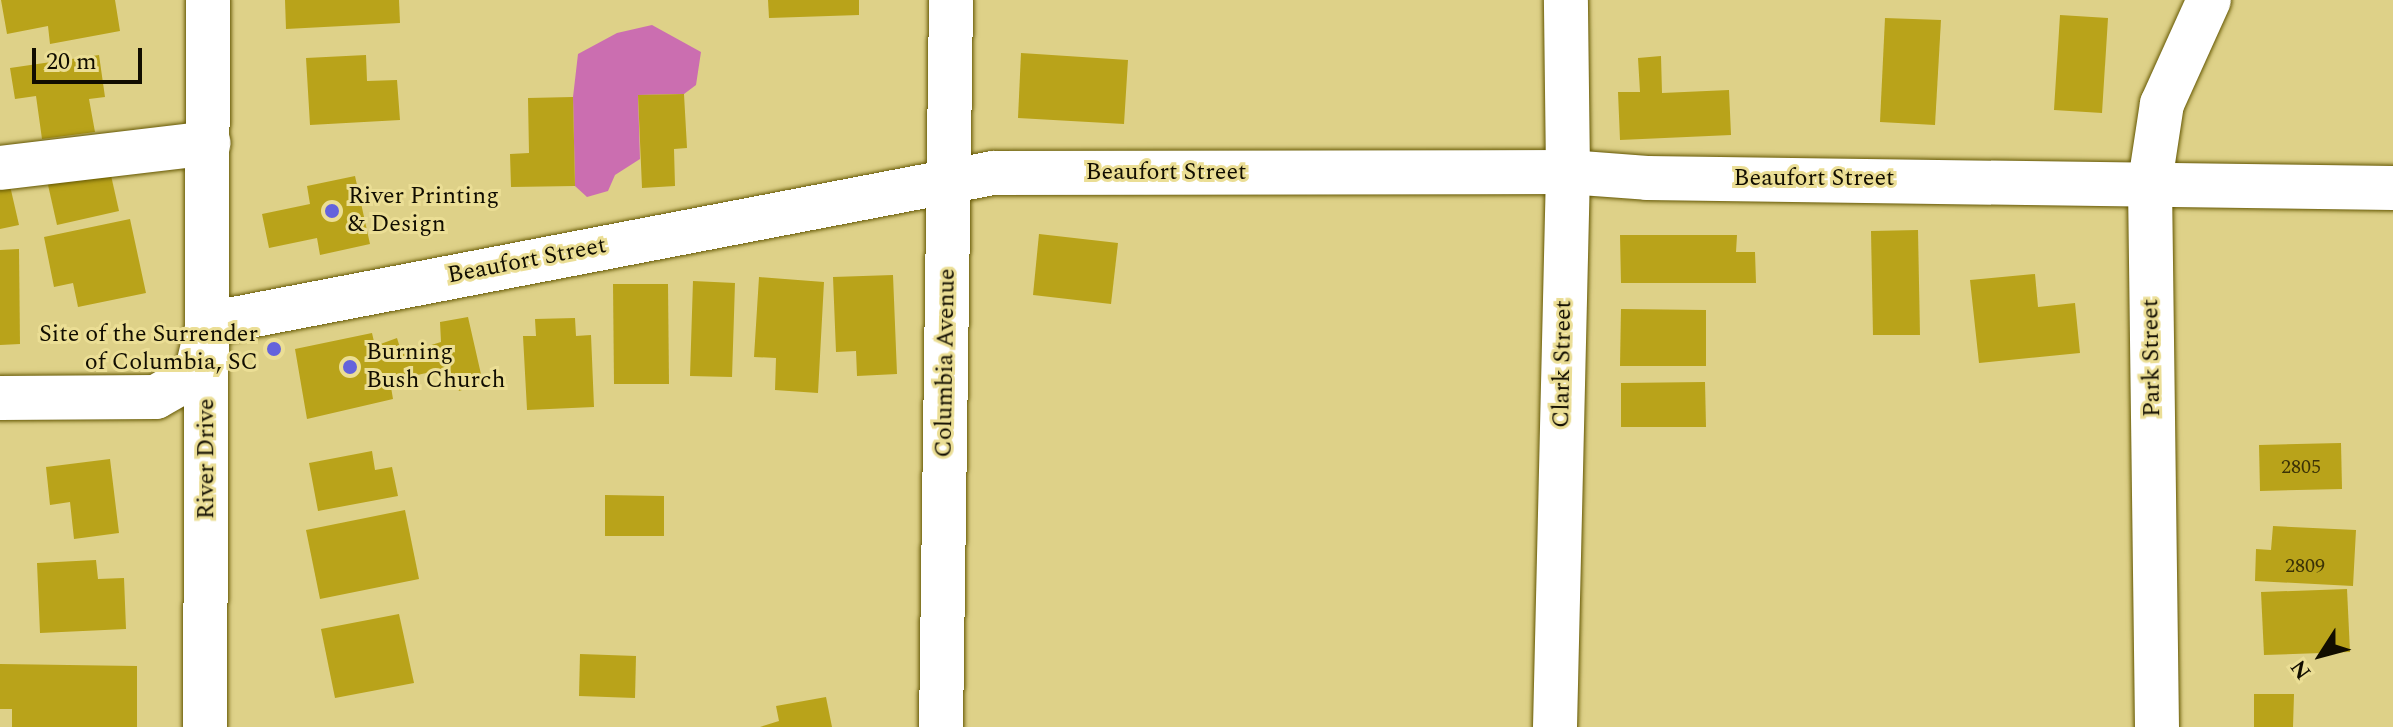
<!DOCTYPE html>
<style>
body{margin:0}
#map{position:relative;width:2393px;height:727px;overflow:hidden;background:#ded188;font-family:Spectral,serif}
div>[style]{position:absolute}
.forest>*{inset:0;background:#cb6eb0}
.building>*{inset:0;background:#b9a31a}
.roads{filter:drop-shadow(0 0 2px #645702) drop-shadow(0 0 2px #645702)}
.minor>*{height:44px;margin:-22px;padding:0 22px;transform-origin:22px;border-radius:22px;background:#fff}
.major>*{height:44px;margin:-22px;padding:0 22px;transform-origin:22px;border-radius:22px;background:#fff}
.dots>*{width:22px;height:22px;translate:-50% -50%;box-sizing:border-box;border:4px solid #ebde95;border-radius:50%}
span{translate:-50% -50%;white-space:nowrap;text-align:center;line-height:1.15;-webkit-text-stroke:6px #ebde95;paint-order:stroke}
.number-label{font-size:20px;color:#3b3206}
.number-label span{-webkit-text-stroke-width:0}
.street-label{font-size:24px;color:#110d00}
.poi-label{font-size:24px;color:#110d00}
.left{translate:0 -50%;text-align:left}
.right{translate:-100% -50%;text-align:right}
.north{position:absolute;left:2281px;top:615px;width:80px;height:80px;-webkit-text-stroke:6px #ebde95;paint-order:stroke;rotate:234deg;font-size:22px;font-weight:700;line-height:32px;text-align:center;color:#110d00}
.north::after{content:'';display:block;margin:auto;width:28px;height:36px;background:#110d00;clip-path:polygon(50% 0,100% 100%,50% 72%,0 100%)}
.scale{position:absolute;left:32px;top:48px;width:110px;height:36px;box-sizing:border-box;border:4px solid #110d00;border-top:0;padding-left:10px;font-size:24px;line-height:28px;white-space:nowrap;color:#110d00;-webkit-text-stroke:6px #ebde95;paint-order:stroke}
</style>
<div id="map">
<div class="forest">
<i style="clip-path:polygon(652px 25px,701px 52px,696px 85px,684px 94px,638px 95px,640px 159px,615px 175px,608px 191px,587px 197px,575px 186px,573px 97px,578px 54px,617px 33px)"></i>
</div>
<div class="building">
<i style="clip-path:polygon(1px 0,115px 0,120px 31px,50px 44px,48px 26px,7px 34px)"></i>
<i style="clip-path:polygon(285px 0,399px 0,400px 23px,286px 29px)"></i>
<i style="clip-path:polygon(768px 0,859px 0,859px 15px,769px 18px)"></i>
<i style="clip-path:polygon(2060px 15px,2108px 18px,2102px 113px,2054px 110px)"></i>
<i style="clip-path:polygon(1885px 18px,1941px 20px,1935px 125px,1880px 122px)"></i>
<i style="clip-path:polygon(1021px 53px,1128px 60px,1124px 124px,1018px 118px)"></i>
<i style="clip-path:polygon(99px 55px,105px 97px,89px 99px,95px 132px,42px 139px,36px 96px,15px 99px,10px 68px)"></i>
<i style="clip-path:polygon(366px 55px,367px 81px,397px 80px,400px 120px,310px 125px,306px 58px)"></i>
<i style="clip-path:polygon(1661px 56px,1662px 93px,1729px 90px,1731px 135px,1620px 140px,1618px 92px,1640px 92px,1638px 58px)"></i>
<i style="clip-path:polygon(684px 94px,687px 148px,674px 149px,675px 186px,642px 188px,638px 95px)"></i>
<i style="clip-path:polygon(573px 97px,575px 186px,511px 187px,510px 154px,529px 153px,528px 98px)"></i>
<i style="clip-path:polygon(108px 162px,119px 211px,57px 225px,46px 176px)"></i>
<i style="clip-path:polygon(355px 176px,370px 244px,320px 255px,317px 238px,269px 248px,262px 214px,310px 204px,307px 186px)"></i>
<i style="clip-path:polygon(8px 177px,19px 225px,0 229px,0 178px)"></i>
<i style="clip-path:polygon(130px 219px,146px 293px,78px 307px,73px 283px,54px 287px,44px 237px)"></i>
<i style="clip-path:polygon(1918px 230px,1920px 335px,1873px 335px,1871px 231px)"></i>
<i style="clip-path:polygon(1039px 234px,1118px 243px,1111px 304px,1033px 295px)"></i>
<i style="clip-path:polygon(1620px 235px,1737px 235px,1736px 252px,1755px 252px,1756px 283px,1621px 283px)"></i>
<i style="clip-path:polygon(19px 249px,20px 344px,0 345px,0 250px)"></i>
<i style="clip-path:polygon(2035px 274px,2038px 307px,2075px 303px,2080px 353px,1979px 363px,1970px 280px)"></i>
<i style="clip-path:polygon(893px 275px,897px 374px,857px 376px,856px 351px,836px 352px,833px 277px)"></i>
<i style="clip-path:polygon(759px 277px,824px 282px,818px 393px,775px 390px,776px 358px,754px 357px)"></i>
<i style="clip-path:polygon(693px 281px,735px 283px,732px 377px,690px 376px)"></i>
<i style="clip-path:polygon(613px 284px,668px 284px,669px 384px,614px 384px)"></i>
<i style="clip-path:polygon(1621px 309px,1706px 310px,1706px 366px,1620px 366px)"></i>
<i style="clip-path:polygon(468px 317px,483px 383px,459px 391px,449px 368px,390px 381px,393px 399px,307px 419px,295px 349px,372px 333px,375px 346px,397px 338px,402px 354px,441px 342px,440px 322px)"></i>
<i style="clip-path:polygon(575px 318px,576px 336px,591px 335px,594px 407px,527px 410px,523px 336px,536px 336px,535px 319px)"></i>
<i style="clip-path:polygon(1705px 382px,1706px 427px,1621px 427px,1621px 383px)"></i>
<i style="clip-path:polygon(2341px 443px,2342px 489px,2260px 491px,2259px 445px)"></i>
<i style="clip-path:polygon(372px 451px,375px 470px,392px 467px,398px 496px,318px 511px,309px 463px)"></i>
<i style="clip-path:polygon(110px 459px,119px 533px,74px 539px,70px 502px,50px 505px,46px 467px)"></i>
<i style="clip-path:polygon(605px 495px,664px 496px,664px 536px,605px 536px)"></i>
<i style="clip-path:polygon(405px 510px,419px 579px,320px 599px,306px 530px)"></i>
<i style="clip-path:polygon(2273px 526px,2356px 530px,2353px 586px,2255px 581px,2256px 549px,2271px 550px)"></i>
<i style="clip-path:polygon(96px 560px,98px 579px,124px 578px,126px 629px,40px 633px,37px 563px)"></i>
<i style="clip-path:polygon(2347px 589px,2350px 652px,2264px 655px,2261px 592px)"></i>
<i style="clip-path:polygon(399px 614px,414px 683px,335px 698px,321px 629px)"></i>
<i style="clip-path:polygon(580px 654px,636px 656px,635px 698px,579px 696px)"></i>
<i style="clip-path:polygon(0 664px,137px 666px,137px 727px,12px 727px,12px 709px,0 709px)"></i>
<i style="clip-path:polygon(2254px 694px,2294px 694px,2293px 727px,2254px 727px)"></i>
<i style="clip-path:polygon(826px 697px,832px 727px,760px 727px,779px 721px,776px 706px)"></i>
</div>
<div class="roads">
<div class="minor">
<i style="left:0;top:168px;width:210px;rotate:-6.8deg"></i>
<i style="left:0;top:398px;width:156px;rotate:-0.4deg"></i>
<i style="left:156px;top:397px;width:46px;rotate:-29.9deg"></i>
<i style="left:196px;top:374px;width:51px;rotate:-76.5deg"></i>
<i style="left:208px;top:324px;width:799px;rotate:-10.89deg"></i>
<i style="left:993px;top:173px;width:575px;rotate:-0.1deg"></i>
<i style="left:1568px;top:172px;width:79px;rotate:4.3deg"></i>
<i style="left:1647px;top:178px;width:746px;rotate:0.77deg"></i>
<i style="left:941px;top:727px;width:727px;rotate:-89.21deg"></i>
<i style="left:1555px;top:727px;width:555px;rotate:-88.66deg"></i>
<i style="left:1568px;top:172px;width:172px;rotate:-90.7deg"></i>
<i style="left:2157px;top:727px;width:545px;rotate:-90.74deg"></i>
<i style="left:2150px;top:182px;width:79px;rotate:-81.3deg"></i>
<i style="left:2162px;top:104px;width:114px;rotate:-65.7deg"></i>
</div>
<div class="major">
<i style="left:205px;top:727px;width:727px;rotate:-89.76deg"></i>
</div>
</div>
<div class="dots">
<i style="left:332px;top:211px;background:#6463dc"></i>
<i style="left:274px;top:349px;background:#6463dc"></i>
<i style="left:350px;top:367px;background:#6463dc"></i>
</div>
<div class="number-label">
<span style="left:2301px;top:467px">2805</span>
<span style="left:2305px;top:566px">2809</span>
</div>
<div class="street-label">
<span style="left:1166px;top:173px">Beaufort Street</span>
<span style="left:1814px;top:179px">Beaufort Street</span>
<span style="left:527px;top:261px;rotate:-11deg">Beaufort Street</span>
<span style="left:2152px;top:358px;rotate:-91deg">Park Street</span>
<span style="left:946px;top:363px;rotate:-89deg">Columbia Avenue</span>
<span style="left:1563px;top:364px;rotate:-89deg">Clark Street</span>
<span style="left:207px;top:459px;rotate:-90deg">River Drive</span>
</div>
<div class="poi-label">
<span class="left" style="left:348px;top:211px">River Printing<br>&amp; Design</span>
<span class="right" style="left:258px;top:349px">Site of the Surrender<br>of Columbia, SC</span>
<span class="left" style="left:366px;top:367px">Burning<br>Bush Church</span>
</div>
<div class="north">N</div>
<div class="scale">20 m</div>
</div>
